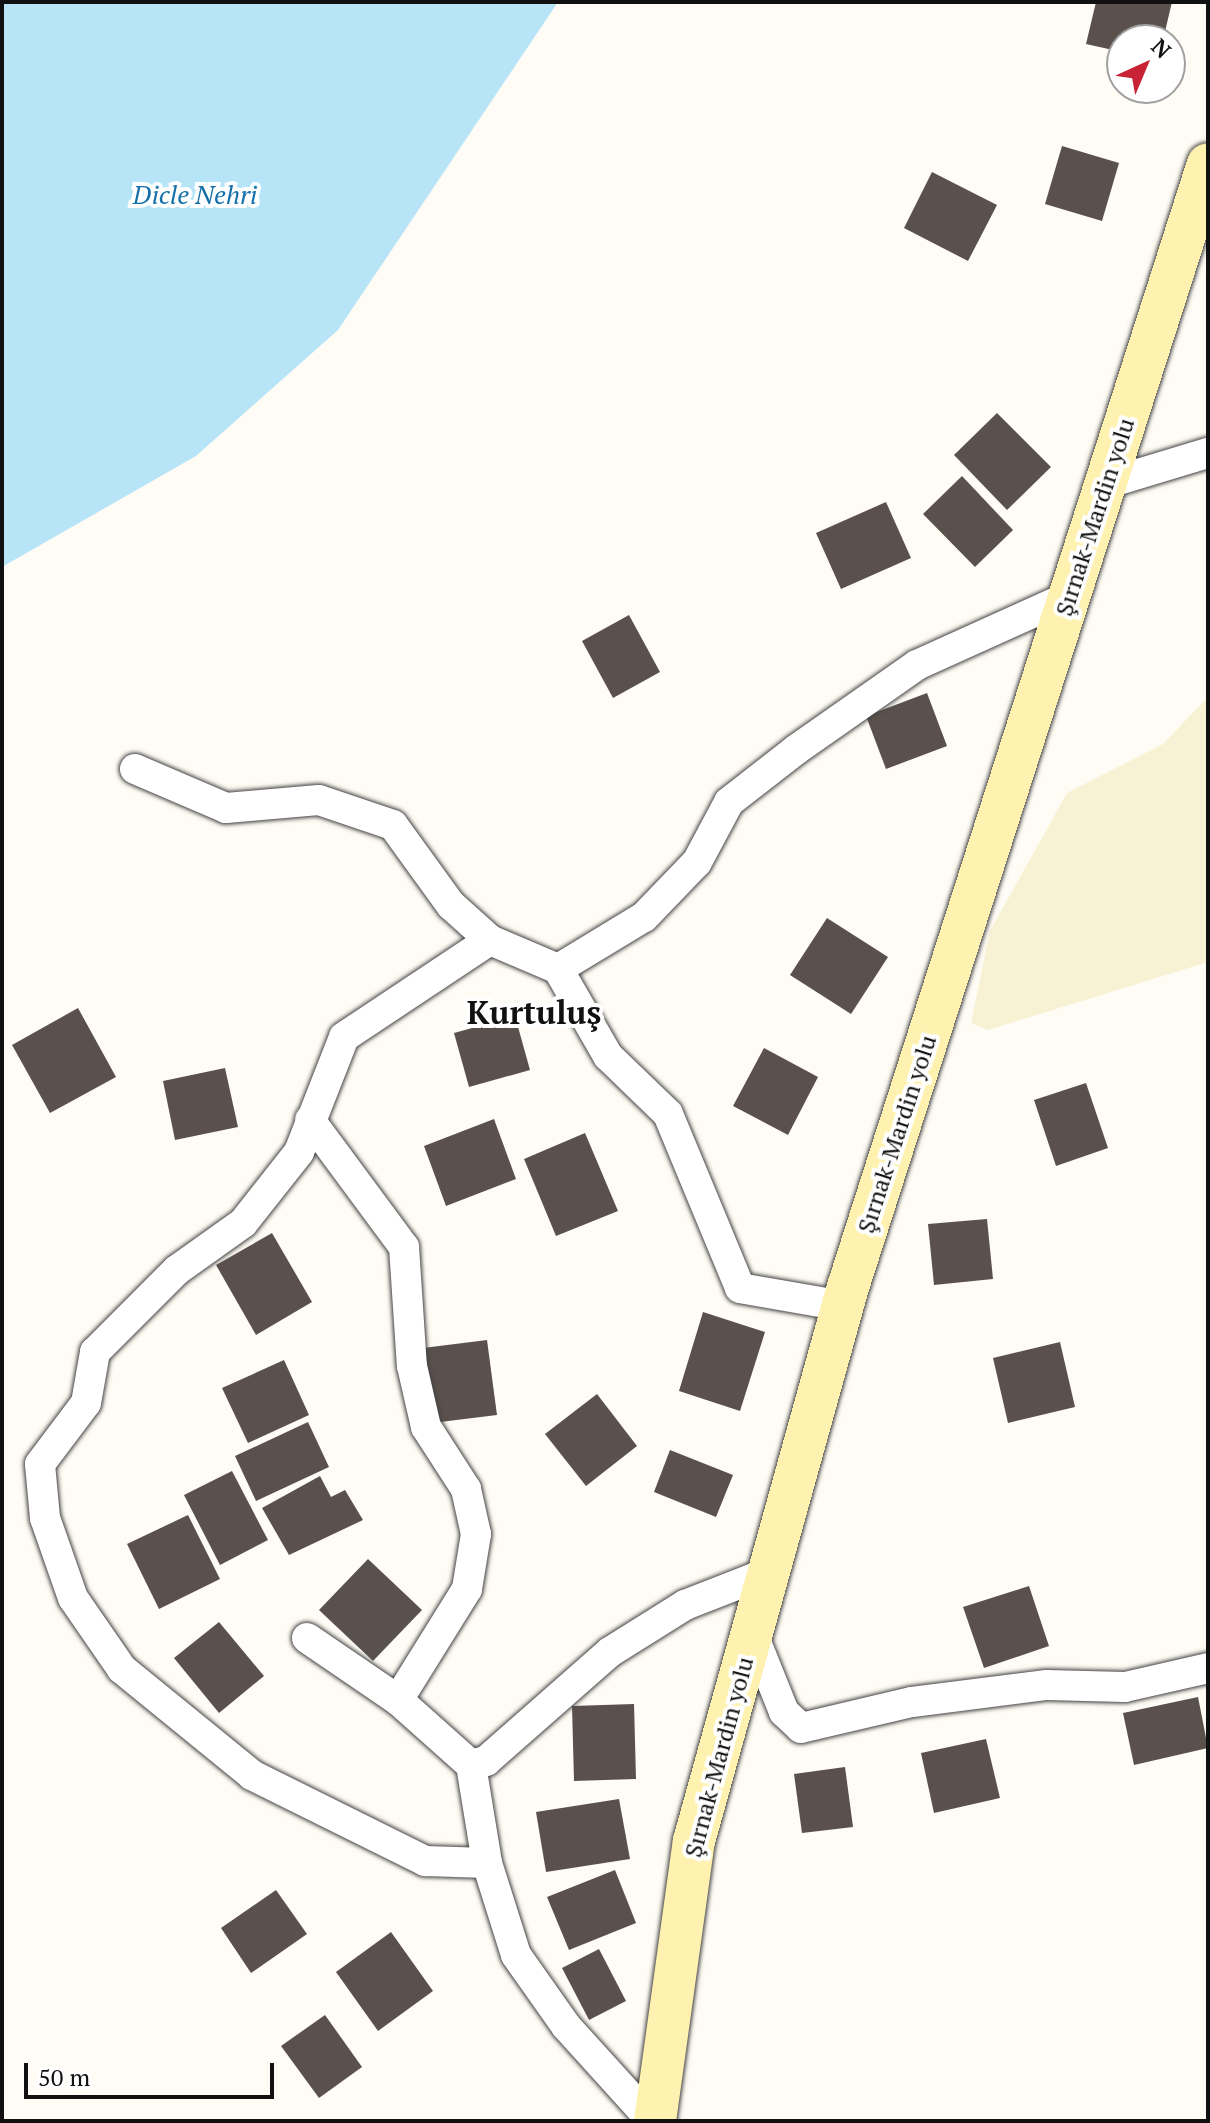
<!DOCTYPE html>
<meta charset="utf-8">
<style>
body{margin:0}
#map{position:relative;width:1210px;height:2123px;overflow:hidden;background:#fffcf5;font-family:"PT Serif",serif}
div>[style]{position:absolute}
.farmland>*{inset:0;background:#f7f2d3}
.water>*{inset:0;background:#b8e4f8}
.building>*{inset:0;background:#5a514d}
.roads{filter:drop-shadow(0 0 2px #444) drop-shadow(0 0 2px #444)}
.street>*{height:30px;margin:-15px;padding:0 15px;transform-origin:15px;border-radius:15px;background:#fff}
.secondary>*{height:42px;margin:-21px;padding:0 21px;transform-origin:21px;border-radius:21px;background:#fff2b0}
span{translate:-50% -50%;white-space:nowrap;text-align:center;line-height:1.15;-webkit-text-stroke:8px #fff;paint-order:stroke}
.street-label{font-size:24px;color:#111}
.water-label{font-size:26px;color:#1470a9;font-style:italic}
.district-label{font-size:32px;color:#111;font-weight:700}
.frame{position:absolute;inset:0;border:4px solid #111;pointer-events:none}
.north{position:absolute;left:1106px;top:24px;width:80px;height:80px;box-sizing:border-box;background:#fff;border:2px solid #a0a0a0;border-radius:50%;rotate:44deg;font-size:22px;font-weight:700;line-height:32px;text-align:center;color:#111}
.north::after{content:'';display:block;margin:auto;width:28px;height:36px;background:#c72334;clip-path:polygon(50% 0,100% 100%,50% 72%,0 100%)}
.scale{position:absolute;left:24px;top:2063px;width:250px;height:36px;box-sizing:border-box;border:4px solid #111;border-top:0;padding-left:10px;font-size:24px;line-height:28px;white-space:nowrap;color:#111;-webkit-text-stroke:6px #fff;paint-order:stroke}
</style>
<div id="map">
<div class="farmland">
<i style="clip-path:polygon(1208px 697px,1208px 962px,988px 1030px,971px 1023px,990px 931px,1067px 793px,1163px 744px)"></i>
</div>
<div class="water">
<i style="clip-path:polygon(2px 2px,558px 2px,338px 330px,196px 456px,2px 567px)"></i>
</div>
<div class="building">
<i style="clip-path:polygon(1096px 2px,1172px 2px,1163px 40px,1122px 40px,1122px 52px,1086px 44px)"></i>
<i style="clip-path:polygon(1062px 146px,1119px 163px,1102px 221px,1045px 204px)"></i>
<i style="clip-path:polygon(932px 172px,997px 205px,968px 261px,904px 228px)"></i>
<i style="clip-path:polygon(997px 413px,1051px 467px,1007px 510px,954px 455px)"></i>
<i style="clip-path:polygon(962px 476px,1013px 530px,975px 567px,923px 514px)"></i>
<i style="clip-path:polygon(886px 502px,911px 558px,841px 589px,816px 533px)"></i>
<i style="clip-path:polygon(629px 615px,660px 672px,613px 698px,582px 641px)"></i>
<i style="clip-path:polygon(927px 693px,947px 746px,886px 769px,866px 716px)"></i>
<i style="clip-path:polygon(827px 918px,888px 957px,851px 1014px,790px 975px)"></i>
<i style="clip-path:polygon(78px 1008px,116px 1077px,50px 1113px,12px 1045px)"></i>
<i style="clip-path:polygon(515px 1016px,530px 1070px,469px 1087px,454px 1033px)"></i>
<i style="clip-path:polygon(764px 1048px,818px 1077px,788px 1135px,733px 1106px)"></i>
<i style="clip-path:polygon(225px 1068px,238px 1127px,175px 1140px,163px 1081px)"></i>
<i style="clip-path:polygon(1086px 1083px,1108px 1148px,1056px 1166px,1034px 1100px)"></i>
<i style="clip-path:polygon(494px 1119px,516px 1179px,446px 1206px,424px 1146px)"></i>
<i style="clip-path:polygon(585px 1133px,618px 1211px,556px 1236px,524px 1159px)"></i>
<i style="clip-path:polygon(987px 1219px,993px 1279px,934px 1285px,928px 1224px)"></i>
<i style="clip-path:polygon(272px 1233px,312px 1302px,256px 1335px,216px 1265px)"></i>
<i style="clip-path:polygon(703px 1312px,765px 1332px,740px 1411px,679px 1391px)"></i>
<i style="clip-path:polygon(487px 1340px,497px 1415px,432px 1423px,423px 1348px)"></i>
<i style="clip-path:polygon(1060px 1342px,1075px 1407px,1008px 1423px,993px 1358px)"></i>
<i style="clip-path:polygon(284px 1360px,309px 1415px,248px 1443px,222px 1388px)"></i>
<i style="clip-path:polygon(597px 1394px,637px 1446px,586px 1486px,545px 1434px)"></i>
<i style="clip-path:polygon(308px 1422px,329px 1467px,256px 1501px,235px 1456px)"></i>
<i style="clip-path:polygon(670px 1450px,733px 1475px,716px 1517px,654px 1492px)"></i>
<i style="clip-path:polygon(232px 1471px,268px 1540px,220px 1565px,184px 1495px)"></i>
<i style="clip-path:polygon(320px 1476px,331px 1497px,345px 1490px,363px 1520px,289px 1555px,262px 1508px)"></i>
<i style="clip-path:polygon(188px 1515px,220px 1579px,159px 1609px,127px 1544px)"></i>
<i style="clip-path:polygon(368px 1559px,422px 1610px,373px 1661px,319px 1610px)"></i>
<i style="clip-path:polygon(1029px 1586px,1049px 1646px,984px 1668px,963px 1607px)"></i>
<i style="clip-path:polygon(219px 1622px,264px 1676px,219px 1713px,174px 1658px)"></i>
<i style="clip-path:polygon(1198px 1697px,1208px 1748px,1134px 1765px,1123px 1713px)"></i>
<i style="clip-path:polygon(634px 1704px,636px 1779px,574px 1781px,572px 1706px)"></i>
<i style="clip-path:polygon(986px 1739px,1000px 1798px,934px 1813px,921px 1753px)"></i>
<i style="clip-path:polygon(845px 1767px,853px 1827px,802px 1833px,794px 1774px)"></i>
<i style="clip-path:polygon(619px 1799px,630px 1859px,546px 1872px,536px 1812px)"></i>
<i style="clip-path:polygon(615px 1870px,636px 1923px,569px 1950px,547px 1897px)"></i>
<i style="clip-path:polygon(276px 1890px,307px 1934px,251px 1973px,221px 1928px)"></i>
<i style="clip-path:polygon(391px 1932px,433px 1991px,378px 2031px,336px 1972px)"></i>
<i style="clip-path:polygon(599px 1949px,626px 2001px,589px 2020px,562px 1968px)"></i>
<i style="clip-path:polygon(325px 2015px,362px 2067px,319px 2098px,281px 2046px)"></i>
</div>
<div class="roads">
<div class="street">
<i style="left:1105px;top:484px;width:108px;rotate:-16.8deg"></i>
<i style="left:135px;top:769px;width:99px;rotate:23.2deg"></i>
<i style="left:226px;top:808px;width:93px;rotate:-4.9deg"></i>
<i style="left:319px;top:800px;width:78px;rotate:18.7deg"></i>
<i style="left:393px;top:825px;width:99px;rotate:54.1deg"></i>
<i style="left:451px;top:905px;width:52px;rotate:41.9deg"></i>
<i style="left:490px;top:940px;width:74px;rotate:23.1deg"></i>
<i style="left:558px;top:969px;width:100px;rotate:60.1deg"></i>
<i style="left:608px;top:1056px;width:83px;rotate:44deg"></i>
<i style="left:668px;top:1114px;width:188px;rotate:67.5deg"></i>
<i style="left:740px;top:1288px;width:105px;rotate:9.9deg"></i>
<i style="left:558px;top:969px;width:100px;rotate:-31.2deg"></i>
<i style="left:644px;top:917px;width:76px;rotate:-46.1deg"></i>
<i style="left:697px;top:862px;width:68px;rotate:-61.9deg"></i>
<i style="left:729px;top:802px;width:86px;rotate:-37.9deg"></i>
<i style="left:797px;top:749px;width:146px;rotate:-35deg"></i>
<i style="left:917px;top:665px;width:168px;rotate:-24.3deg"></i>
<i style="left:310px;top:1120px;width:158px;rotate:53.5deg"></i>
<i style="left:404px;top:1247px;width:119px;rotate:86.2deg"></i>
<i style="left:412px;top:1366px;width:63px;rotate:77.1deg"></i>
<i style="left:426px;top:1427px;width:74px;rotate:57.2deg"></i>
<i style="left:466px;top:1489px;width:46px;rotate:77.5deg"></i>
<i style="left:476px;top:1534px;width:56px;rotate:99.3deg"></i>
<i style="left:467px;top:1589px;width:131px;rotate:121.9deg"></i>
<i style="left:752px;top:1632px;width:86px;rotate:68.2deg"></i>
<i style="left:784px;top:1712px;width:23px;rotate:43deg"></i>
<i style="left:801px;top:1728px;width:114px;rotate:-13.2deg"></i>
<i style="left:912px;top:1702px;width:136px;rotate:-7.2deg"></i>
<i style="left:1047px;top:1685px;width:78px;rotate:1.5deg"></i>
<i style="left:1125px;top:1687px;width:85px;rotate:-12.9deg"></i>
<i style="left:307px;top:1638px;width:110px;rotate:34.3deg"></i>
<i style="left:398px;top:1700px;width:98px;rotate:41.7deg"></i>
<i style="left:471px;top:1765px;width:16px;rotate:-15deg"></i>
<i style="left:486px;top:1761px;width:165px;rotate:-41.3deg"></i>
<i style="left:610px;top:1652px;width:89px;rotate:-32.1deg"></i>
<i style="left:685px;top:1605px;width:90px;rotate:-21.4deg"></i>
<i style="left:471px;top:1765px;width:99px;rotate:80.7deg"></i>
<i style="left:487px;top:1863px;width:96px;rotate:72.5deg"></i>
<i style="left:516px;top:1955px;width:87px;rotate:54.8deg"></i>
<i style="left:566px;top:2026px;width:128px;rotate:47.8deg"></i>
<i style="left:487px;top:1863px;width:62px;rotate:-178.2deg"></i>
<i style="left:425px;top:1861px;width:193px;rotate:-153.6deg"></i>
<i style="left:252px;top:1775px;width:168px;rotate:-140.8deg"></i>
<i style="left:122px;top:1669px;width:86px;rotate:-124.6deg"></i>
<i style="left:73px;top:1598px;width:85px;rotate:-109.3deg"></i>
<i style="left:45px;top:1518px;width:54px;rotate:-95.3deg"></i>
<i style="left:40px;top:1464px;width:76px;rotate:-53deg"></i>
<i style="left:86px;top:1403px;width:52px;rotate:-80deg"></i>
<i style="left:95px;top:1352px;width:116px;rotate:-45deg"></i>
<i style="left:177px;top:1270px;width:81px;rotate:-35.5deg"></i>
<i style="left:243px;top:1223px;width:90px;rotate:-51.7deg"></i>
<i style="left:299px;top:1152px;width:123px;rotate:-68.6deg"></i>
<i style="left:344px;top:1037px;width:175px;rotate:-33.6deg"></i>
</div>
<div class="secondary">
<i style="left:655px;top:2121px;width:283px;rotate:-82.1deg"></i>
<i style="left:694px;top:1841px;width:575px;rotate:-74.47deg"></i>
<i style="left:848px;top:1287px;width:1179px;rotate:-72.23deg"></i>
</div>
</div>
<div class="street-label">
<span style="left:1095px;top:517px;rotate:-72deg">Şırnak-Mardin yolu</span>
<span style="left:897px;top:1134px;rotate:-72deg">Şırnak-Mardin yolu</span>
<span style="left:719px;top:1757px;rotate:-75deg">Şırnak-Mardin yolu</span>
</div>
<div class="water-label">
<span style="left:195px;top:195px">Dicle Nehri</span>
</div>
<div class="district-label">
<span style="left:534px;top:1012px">Kurtuluş</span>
</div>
<div class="frame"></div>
<div class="north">N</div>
<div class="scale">50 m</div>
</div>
